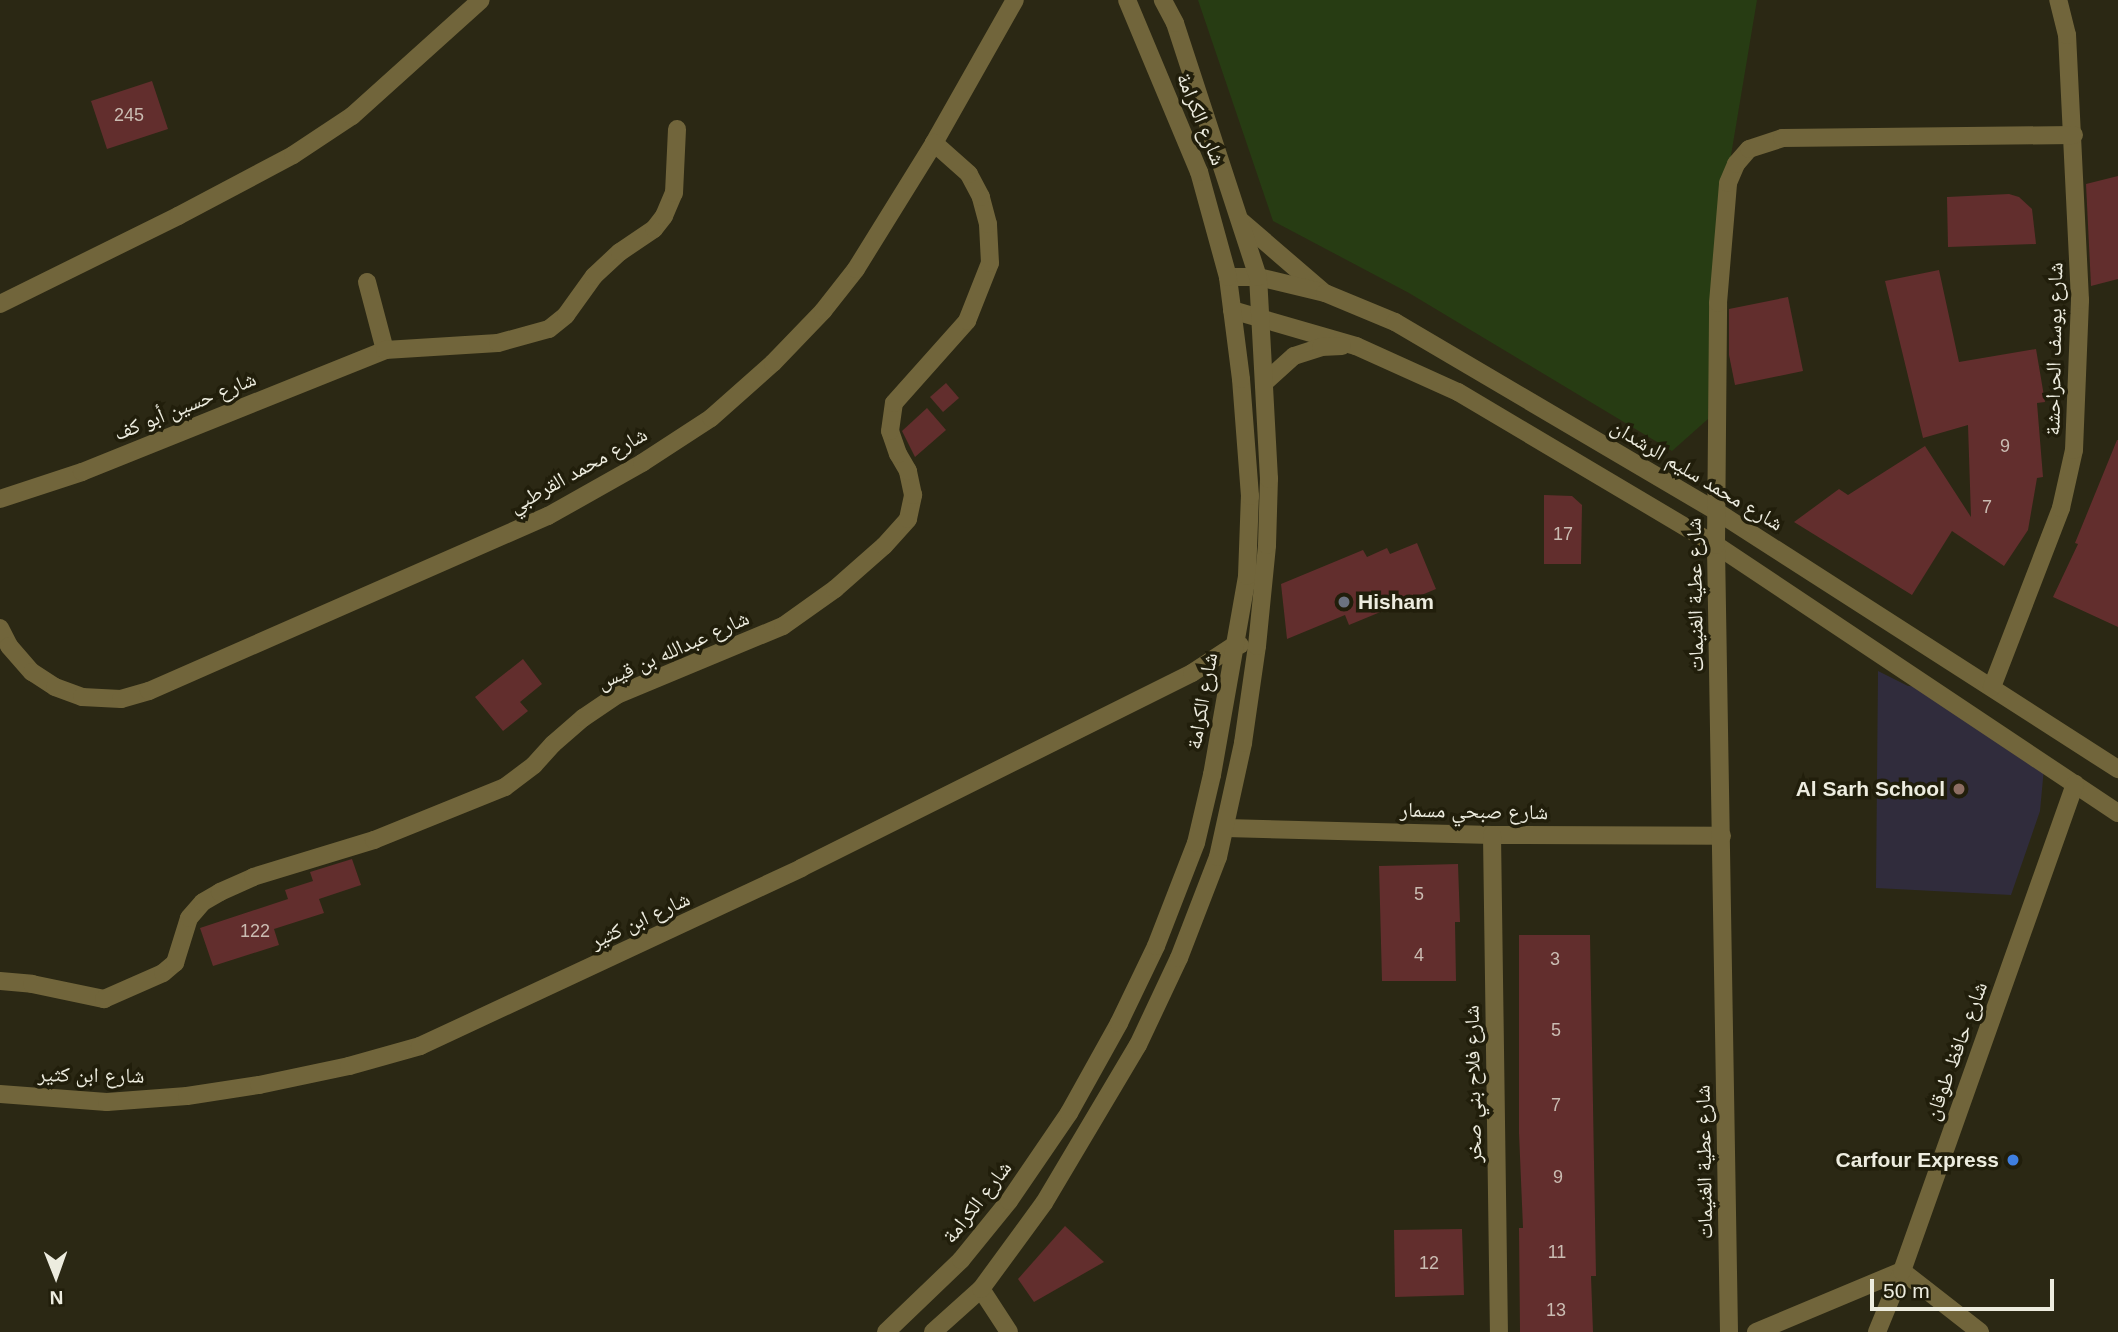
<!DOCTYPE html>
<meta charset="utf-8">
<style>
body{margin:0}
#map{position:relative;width:2118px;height:1332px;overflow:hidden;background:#2b2814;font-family:Arial,"Noto Naskh Arabic",sans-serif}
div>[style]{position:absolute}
.education>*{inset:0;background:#302c3c}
.green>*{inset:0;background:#273c13}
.building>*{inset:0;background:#622e2d}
.minor>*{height:18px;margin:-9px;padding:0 9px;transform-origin:9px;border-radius:9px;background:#71653b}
.dots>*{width:19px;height:19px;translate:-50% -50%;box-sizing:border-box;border:4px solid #211e0b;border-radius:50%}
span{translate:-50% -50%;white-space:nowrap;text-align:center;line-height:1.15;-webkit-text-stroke:7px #211e0b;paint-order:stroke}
.number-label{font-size:18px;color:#cabcb2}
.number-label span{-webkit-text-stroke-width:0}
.street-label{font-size:21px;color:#edecdf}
.poi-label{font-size:21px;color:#edecdf;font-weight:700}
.left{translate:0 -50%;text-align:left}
.right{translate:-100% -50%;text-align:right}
.north{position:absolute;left:21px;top:1241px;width:70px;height:70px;-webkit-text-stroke:5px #211e0b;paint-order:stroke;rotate:179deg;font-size:19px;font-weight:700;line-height:28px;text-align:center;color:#edecdf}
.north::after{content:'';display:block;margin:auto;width:24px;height:32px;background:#edecdf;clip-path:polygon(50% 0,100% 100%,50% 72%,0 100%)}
.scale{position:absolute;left:1870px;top:1279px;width:184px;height:32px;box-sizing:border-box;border:4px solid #edecdf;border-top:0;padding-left:9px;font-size:21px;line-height:24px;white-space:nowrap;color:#edecdf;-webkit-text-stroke:5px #211e0b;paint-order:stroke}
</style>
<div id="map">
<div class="education">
<i style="clip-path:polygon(1878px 671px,1908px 686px,1927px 687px,2044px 768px,2040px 811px,2011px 895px,1876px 888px)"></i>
</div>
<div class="green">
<i style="clip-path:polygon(1198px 0,1757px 0,1721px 215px,1708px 419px,1672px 451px,1409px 293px,1273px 221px)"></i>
</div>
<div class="building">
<i style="clip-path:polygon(152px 81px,168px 129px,107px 149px,91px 101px)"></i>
<i style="clip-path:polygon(2118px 176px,2118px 279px,2091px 286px,2086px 184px)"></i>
<i style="clip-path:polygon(2009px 194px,2019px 197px,2032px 209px,2036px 244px,1948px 247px,1947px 197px)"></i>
<i style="clip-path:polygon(1939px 270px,1959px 362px,2036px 349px,2045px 402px,2037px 403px,2043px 477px,2037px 478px,2028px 530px,2004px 566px,1952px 531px,1912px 595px,1794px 522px,1839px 489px,1848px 495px,1925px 446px,1971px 517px,1968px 425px,1923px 438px,1885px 281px)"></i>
<i style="clip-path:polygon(1788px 297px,1803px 371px,1735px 385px,1729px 355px,1729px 309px)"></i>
<i style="clip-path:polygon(946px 383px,959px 398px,943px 412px,930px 397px)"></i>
<i style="clip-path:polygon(927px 408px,946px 430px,915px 457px,902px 431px)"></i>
<i style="clip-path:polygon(2117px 440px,2118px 440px,2118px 627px,2053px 597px,2078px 544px,2075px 543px)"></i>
<i style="clip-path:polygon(1544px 495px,1572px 496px,1582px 505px,1581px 564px,1544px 564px)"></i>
<i style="clip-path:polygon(1417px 543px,1436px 589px,1349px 625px,1345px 615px,1287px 639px,1281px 584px,1363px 550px,1367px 557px,1387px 548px,1390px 554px)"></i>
<i style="clip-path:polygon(523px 659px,542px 684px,520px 702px,528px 711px,503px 731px,475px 697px)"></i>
<i style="clip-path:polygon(352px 859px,361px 885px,319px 899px,324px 913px,274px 929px,279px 945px,213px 966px,200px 928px,288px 899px,285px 890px,313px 881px,310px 872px)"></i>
<i style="clip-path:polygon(1458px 864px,1460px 922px,1455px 922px,1456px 981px,1382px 981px,1379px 866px)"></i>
<i style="clip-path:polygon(1519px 935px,1590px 935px,1596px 1276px,1591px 1276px,1593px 1332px,1520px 1332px,1519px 1228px,1523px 1228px,1519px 1133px)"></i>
<i style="clip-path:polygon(1065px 1226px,1104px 1262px,1034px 1302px,1018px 1279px)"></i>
<i style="clip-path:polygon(1462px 1229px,1464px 1295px,1395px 1297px,1394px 1230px)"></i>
</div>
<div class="minor">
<i style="left:1241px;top:221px;width:107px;rotate:40.8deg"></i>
<i style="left:1228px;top:277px;width:30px"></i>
<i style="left:1258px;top:277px;width:69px;rotate:13.4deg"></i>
<i style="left:1325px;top:293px;width:76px;rotate:22.5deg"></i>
<i style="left:1395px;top:322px;width:373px;rotate:30.5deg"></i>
<i style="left:1716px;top:511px;width:478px;rotate:32.7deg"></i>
<i style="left:367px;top:282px;width:70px;rotate:75.2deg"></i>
<i style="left:0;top:304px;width:199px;rotate:-26.3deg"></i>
<i style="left:178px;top:216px;width:130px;rotate:-27.9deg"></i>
<i style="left:293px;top:155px;width:71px;rotate:-33.5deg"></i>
<i style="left:352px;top:116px;width:173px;rotate:-42deg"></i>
<i style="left:1232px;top:310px;width:129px;rotate:16.2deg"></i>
<i style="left:1356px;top:346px;width:112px;rotate:24.3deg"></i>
<i style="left:1458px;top:392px;width:300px;rotate:30.7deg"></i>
<i style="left:1716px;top:545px;width:483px;rotate:33.7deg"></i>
<i style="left:1265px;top:382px;width:39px;rotate:-42deg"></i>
<i style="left:1294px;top:356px;width:28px;rotate:-18deg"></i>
<i style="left:1321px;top:347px;width:21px;rotate:-3deg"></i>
<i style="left:0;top:499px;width:86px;rotate:-18.2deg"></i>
<i style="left:82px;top:472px;width:327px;rotate:-21.9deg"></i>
<i style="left:385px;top:350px;width:113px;rotate:-3.5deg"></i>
<i style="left:498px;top:343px;width:53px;rotate:-15.4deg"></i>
<i style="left:549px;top:329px;width:22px;rotate:-39deg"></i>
<i style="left:566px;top:315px;width:48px;rotate:-54.3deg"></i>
<i style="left:594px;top:276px;width:35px;rotate:-43deg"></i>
<i style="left:620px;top:252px;width:41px;rotate:-34.1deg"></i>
<i style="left:654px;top:229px;width:16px;rotate:-52deg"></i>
<i style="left:664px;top:216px;width:25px;rotate:-67deg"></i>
<i style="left:674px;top:193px;width:64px;rotate:-87.3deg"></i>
<i style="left:0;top:628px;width:20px;rotate:63deg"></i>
<i style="left:9px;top:646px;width:35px;rotate:49deg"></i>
<i style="left:32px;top:672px;width:27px;rotate:33deg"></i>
<i style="left:55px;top:687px;width:29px;rotate:20deg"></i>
<i style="left:82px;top:697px;width:39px;rotate:3deg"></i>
<i style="left:121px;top:699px;width:29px;rotate:-16deg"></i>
<i style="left:149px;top:691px;width:436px;rotate:-23.7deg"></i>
<i style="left:548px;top:516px;width:108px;rotate:-29.4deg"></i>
<i style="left:642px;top:463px;width:82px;rotate:-33.1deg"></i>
<i style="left:711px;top:418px;width:83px;rotate:-41.6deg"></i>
<i style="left:773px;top:363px;width:72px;rotate:-46.1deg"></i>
<i style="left:823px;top:311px;width:53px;rotate:-51.8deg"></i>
<i style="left:856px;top:269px;width:148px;rotate:-58.2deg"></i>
<i style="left:934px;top:143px;width:164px;rotate:-60.5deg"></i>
<i style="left:1992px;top:687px;width:192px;rotate:-68.9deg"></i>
<i style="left:2061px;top:508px;width:59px;rotate:-77.4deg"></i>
<i style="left:2074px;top:450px;width:150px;rotate:-87.7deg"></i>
<i style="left:2080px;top:300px;width:265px;rotate:-92.8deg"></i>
<i style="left:2067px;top:35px;width:36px;rotate:-104deg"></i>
<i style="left:1226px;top:828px;width:266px;rotate:1.5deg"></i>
<i style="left:1492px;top:835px;width:230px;rotate:0.2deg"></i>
<i style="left:1492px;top:835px;width:497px;rotate:89.2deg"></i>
<i style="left:0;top:981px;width:32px;rotate:5deg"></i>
<i style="left:32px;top:984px;width:74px;rotate:11.8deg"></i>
<i style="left:104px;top:999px;width:64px;rotate:-23.8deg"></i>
<i style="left:163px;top:973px;width:16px;rotate:-40deg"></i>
<i style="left:175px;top:963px;width:47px;rotate:-72.7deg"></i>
<i style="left:189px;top:918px;width:21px;rotate:-49deg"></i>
<i style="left:203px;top:902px;width:20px;rotate:-30deg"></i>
<i style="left:220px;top:892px;width:36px;rotate:-24deg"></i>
<i style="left:253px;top:877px;width:127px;rotate:-17deg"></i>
<i style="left:374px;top:840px;width:141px;rotate:-22deg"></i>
<i style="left:505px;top:787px;width:36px;rotate:-37deg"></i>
<i style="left:534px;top:765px;width:28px;rotate:-48deg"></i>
<i style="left:553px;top:744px;width:40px;rotate:-41deg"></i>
<i style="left:583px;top:718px;width:41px;rotate:-34.1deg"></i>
<i style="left:617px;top:695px;width:180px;rotate:-22.6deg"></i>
<i style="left:783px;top:626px;width:64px;rotate:-35.4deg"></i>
<i style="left:835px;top:589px;width:65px;rotate:-41.3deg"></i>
<i style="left:884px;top:546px;width:36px;rotate:-48deg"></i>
<i style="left:908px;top:519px;width:25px;rotate:-78deg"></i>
<i style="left:913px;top:495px;width:25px;rotate:-102deg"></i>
<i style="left:908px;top:471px;width:20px;rotate:-120deg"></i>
<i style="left:898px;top:454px;width:24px;rotate:-109deg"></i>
<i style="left:890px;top:431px;width:28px;rotate:-82deg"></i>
<i style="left:894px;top:403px;width:110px;rotate:-48.3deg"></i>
<i style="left:967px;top:321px;width:62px;rotate:-68.4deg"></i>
<i style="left:990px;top:263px;width:39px;rotate:-93deg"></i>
<i style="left:988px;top:224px;width:28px;rotate:-105deg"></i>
<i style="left:981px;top:197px;width:26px;rotate:-118deg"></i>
<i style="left:969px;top:174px;width:47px;rotate:-138.5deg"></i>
<i style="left:0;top:1094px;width:107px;rotate:4.3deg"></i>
<i style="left:107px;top:1102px;width:80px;rotate:-4.3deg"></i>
<i style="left:187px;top:1096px;width:73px;rotate:-8.7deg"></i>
<i style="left:259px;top:1085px;width:92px;rotate:-11.9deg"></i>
<i style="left:349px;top:1066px;width:74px;rotate:-15.7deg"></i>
<i style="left:420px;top:1046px;width:421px;rotate:-25deg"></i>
<i style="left:801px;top:868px;width:437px;rotate:-26.5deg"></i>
<i style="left:1192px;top:673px;width:51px;rotate:-33.1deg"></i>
<i style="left:1235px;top:645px;width:5px"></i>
<i style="left:1902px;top:1271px;width:99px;rotate:38deg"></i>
<i style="left:981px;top:1289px;width:51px;rotate:56.9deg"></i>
<i style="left:886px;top:1332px;width:104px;rotate:-43.8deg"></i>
<i style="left:961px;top:1260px;width:76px;rotate:-50.9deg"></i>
<i style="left:1009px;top:1201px;width:107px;rotate:-55.7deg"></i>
<i style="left:1069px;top:1113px;width:103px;rotate:-60.9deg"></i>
<i style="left:1119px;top:1023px;width:85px;rotate:-64.3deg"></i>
<i style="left:1156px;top:946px;width:110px;rotate:-68.8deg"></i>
<i style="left:1196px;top:843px;width:70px;rotate:-76.8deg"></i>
<i style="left:1212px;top:775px;width:202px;rotate:-80deg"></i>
<i style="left:1247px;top:576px;width:80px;rotate:-87.9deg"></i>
<i style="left:1250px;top:496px;width:117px;rotate:-94.4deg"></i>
<i style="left:1241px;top:379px;width:103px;rotate:-97.3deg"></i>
<i style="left:1228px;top:277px;width:109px;rotate:-105.4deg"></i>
<i style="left:1199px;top:172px;width:186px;rotate:-112.7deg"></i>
<i style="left:933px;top:1332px;width:64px;rotate:-41.9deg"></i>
<i style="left:981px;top:1289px;width:107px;rotate:-53.8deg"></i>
<i style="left:1044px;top:1203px;width:184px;rotate:-59.3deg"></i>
<i style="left:1138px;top:1045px;width:96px;rotate:-64.8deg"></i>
<i style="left:1179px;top:958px;width:108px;rotate:-68.9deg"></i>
<i style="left:1218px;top:857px;width:117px;rotate:-77.6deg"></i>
<i style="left:1243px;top:743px;width:98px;rotate:-81.8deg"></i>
<i style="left:1257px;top:646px;width:101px;rotate:-84.3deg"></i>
<i style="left:1267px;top:545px;width:66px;rotate:-88.3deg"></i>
<i style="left:1269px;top:479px;width:202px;rotate:-93.1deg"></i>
<i style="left:1258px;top:277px;width:267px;rotate:-108.1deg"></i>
<i style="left:1175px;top:23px;width:26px;rotate:-118deg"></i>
<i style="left:1729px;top:1332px;width:787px;rotate:-90.95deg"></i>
<i style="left:1716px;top:545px;width:242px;rotate:-89.5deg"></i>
<i style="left:1718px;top:303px;width:120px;rotate:-85.2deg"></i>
<i style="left:1728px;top:183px;width:21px;rotate:-67deg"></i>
<i style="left:1736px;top:164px;width:20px;rotate:-49deg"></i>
<i style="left:1749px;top:149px;width:35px;rotate:-18deg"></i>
<i style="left:1782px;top:138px;width:292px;rotate:-0.6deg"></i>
<i style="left:1756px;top:1332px;width:158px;rotate:-22.7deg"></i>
<i style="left:1877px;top:1332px;width:66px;rotate:-67.7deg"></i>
<i style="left:1902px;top:1271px;width:517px;rotate:-70.44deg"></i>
</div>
<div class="dots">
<i style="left:1344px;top:602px;background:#6b7280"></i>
<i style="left:1959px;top:789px;background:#8d6e63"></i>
<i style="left:2013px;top:1160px;background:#3f7fe0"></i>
</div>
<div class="number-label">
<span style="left:129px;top:115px">245</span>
<span style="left:2005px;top:446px">9</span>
<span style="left:1987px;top:507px">7</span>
<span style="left:1563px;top:534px">17</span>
<span style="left:1419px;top:894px">5</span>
<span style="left:255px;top:931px">122</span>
<span style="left:1419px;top:955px">4</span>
<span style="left:1555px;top:959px">3</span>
<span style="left:1556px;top:1030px">5</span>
<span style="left:1556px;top:1105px">7</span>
<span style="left:1558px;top:1177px">9</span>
<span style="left:1557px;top:1252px">11</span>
<span style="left:1429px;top:1263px">12</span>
<span style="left:1556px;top:1310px">13</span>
</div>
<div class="street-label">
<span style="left:1201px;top:119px;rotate:68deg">شارع الكرامة</span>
<span style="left:2054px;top:349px;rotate:-89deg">شارع يوسف الحراحشة</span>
<span style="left:185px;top:406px;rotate:-22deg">شارع حسين أبو كف</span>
<span style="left:578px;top:470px;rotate:-29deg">شارع محمد القرطبي</span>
<span style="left:1697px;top:475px;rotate:31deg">شارع محمد سليم الرشدان</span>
<span style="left:1695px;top:595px;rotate:-91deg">شارع عطية الغنيمات</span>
<span style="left:673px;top:650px;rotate:-24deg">شارع عبدالله بن قيس</span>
<span style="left:1202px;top:701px;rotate:-80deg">شارع الكرامة</span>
<span style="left:1474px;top:811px;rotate:1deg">شارع صبحي مسمار</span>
<span style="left:640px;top:920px;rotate:-25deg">شارع ابن كثير</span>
<span style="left:1956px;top:1051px;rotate:-70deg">شارع حافظ طوقان</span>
<span style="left:91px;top:1075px;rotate:1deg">شارع ابن كثير</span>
<span style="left:1473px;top:1084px;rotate:-91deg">شارع فلاح بني صخر</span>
<span style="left:1704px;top:1162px;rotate:-91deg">شارع عطية الغنيمات</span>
<span style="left:977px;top:1202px;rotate:-52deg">شارع الكرامة</span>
</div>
<div class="poi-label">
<span class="left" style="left:1358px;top:602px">Hisham</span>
<span class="right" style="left:1945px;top:789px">Al Sarh School</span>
<span class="right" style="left:1999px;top:1160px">Carfour Express</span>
</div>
<div class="north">N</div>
<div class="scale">50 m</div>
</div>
